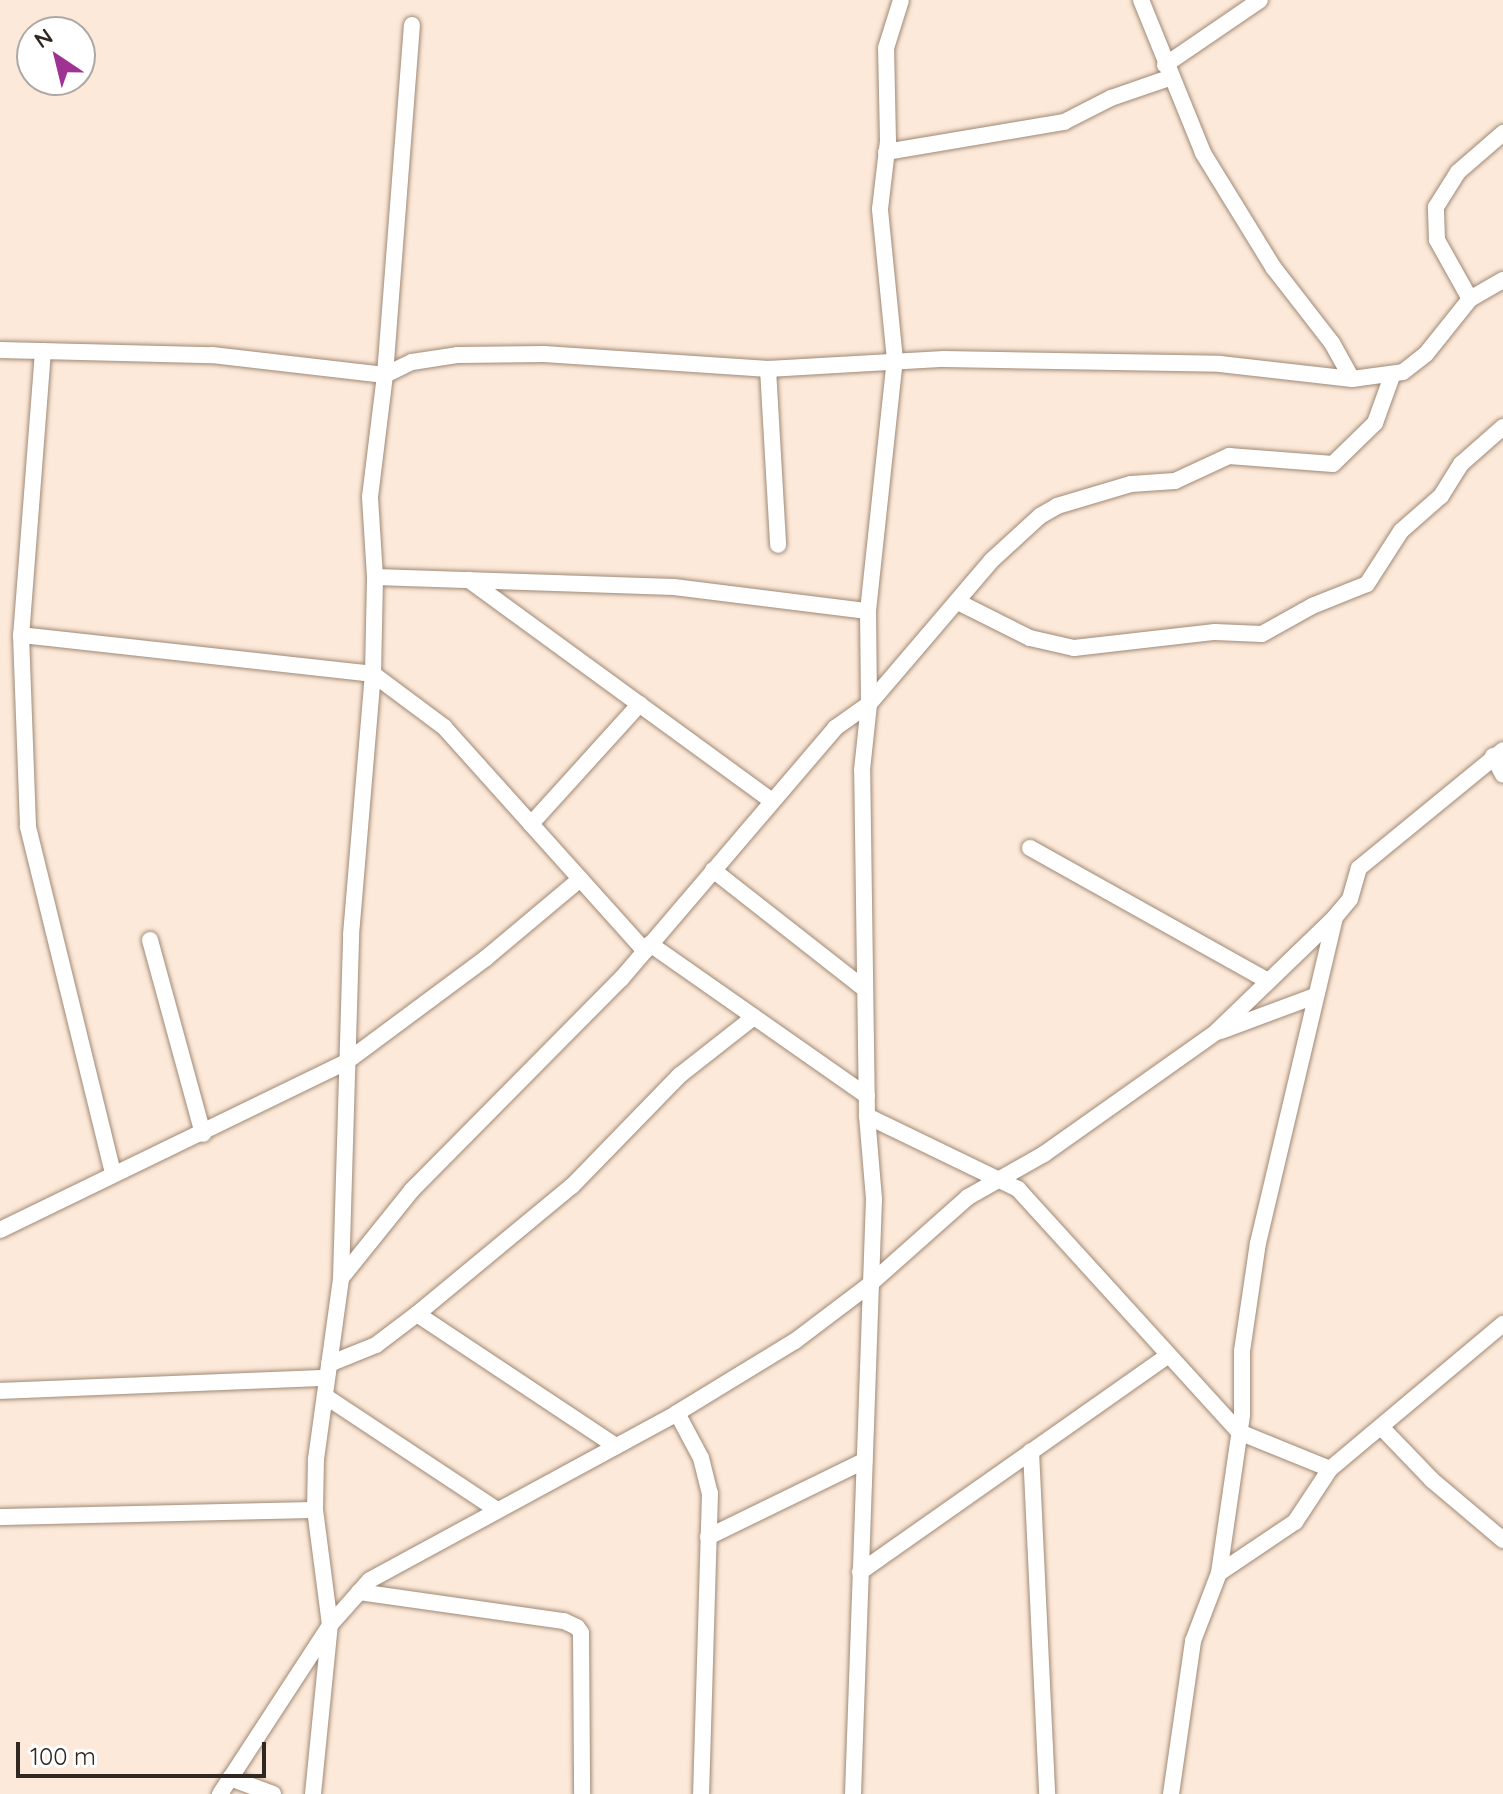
<!DOCTYPE html>
<style>
body{margin:0}
#map{position:relative;width:1503px;height:1794px;overflow:hidden;background:#fde9d9;font-family:Quicksand,sans-serif}
div>[style]{position:absolute}
.roads{filter:drop-shadow(0 0 2px #9f8976) drop-shadow(0 0 2px #9f8976)}
.street>*{height:16px;margin:-8px;padding:0 8px;transform-origin:8px;border-radius:8px;background:#fff}
span{translate:-50% -50%;white-space:nowrap;text-align:center;line-height:1.15;-webkit-text-stroke:8px #fff;paint-order:stroke}
.north{position:absolute;left:16px;top:16px;width:80px;height:80px;box-sizing:border-box;background:#fff;border:2px solid #aca9a6;border-radius:50%;rotate:325deg;font-size:22px;font-weight:700;line-height:32px;text-align:center;color:#302720}
.north::after{content:'';display:block;margin:auto;width:28px;height:36px;background:#9e3394;clip-path:polygon(50% 0,100% 100%,50% 72%,0 100%)}
.scale{position:absolute;left:16px;top:1742px;width:250px;height:36px;box-sizing:border-box;border:4px solid #302720;border-top:0;padding-left:10px;font-size:24px;line-height:28px;white-space:nowrap;color:#302720;-webkit-text-stroke:6px #fff;paint-order:stroke}
</style>
<div id="map">
<div class="roads">
<div class="street">
<i style="left:1141px;top:0;width:165px;rotate:67.9deg"></i>
<i style="left:1203px;top:153px;width:134px;rotate:58.4deg"></i>
<i style="left:1273px;top:267px;width:96px;rotate:52.2deg"></i>
<i style="left:1332px;top:343px;width:41px;rotate:60.9deg"></i>
<i style="left:1165px;top:65px;width:115px;rotate:-34.4deg"></i>
<i style="left:886px;top:152px;width:181px;rotate:-9.6deg"></i>
<i style="left:1064px;top:122px;width:53px;rotate:-27.1deg"></i>
<i style="left:1111px;top:98px;width:61px;rotate:-19deg"></i>
<i style="left:1470px;top:299px;width:68px;rotate:-119.2deg"></i>
<i style="left:1437px;top:240px;width:33px;rotate:-92deg"></i>
<i style="left:1436px;top:207px;width:41px;rotate:-57.8deg"></i>
<i style="left:1458px;top:172px;width:60px;rotate:-40.9deg"></i>
<i style="left:0;top:350px;width:212px;rotate:1.4deg"></i>
<i style="left:212px;top:355px;width:174px;rotate:6.6deg"></i>
<i style="left:385px;top:375px;width:30px;rotate:-26deg"></i>
<i style="left:412px;top:362px;width:47px;rotate:-8.7deg"></i>
<i style="left:458px;top:355px;width:86px;rotate:-0.7deg"></i>
<i style="left:544px;top:354px;width:225px;rotate:3.8deg"></i>
<i style="left:768px;top:369px;width:176px;rotate:-3.3deg"></i>
<i style="left:944px;top:359px;width:276px;rotate:1deg"></i>
<i style="left:1220px;top:364px;width:133px;rotate:6.5deg"></i>
<i style="left:1352px;top:379px;width:51px;rotate:-7.8deg"></i>
<i style="left:1403px;top:372px;width:29px;rotate:-38deg"></i>
<i style="left:1426px;top:354px;width:70px;rotate:-51.3deg"></i>
<i style="left:1470px;top:299px;width:38px;rotate:-30deg"></i>
<i style="left:43px;top:351px;width:285px;rotate:94.4deg"></i>
<i style="left:21px;top:635px;width:192px;rotate:87.9deg"></i>
<i style="left:28px;top:827px;width:356px;rotate:76.2deg"></i>
<i style="left:768px;top:369px;width:176px;rotate:86.7deg"></i>
<i style="left:375px;top:577px;width:299px;rotate:1.9deg"></i>
<i style="left:674px;top:587px;width:195px;rotate:7.1deg"></i>
<i style="left:469px;top:580px;width:375px;rotate:36.1deg"></i>
<i style="left:958px;top:602px;width:80px;rotate:26.6deg"></i>
<i style="left:1030px;top:638px;width:45px;rotate:12.8deg"></i>
<i style="left:1074px;top:648px;width:142px;rotate:-6.5deg"></i>
<i style="left:1215px;top:632px;width:47px;rotate:2.4deg"></i>
<i style="left:1262px;top:634px;width:57px;rotate:-29.2deg"></i>
<i style="left:1312px;top:606px;width:59px;rotate:-21.8deg"></i>
<i style="left:1367px;top:584px;width:63px;rotate:-57.3deg"></i>
<i style="left:1401px;top:531px;width:53px;rotate:-41.2deg"></i>
<i style="left:1441px;top:496px;width:38px;rotate:-58deg"></i>
<i style="left:1461px;top:464px;width:56px;rotate:-41.4deg"></i>
<i style="left:21px;top:635px;width:354px;rotate:6.3deg"></i>
<i style="left:373px;top:674px;width:89px;rotate:36.7deg"></i>
<i style="left:444px;top:727px;width:301px;rotate:48.1deg"></i>
<i style="left:1493px;top:756px;width:21px;rotate:62deg"></i>
<i style="left:531px;top:824px;width:162px;rotate:-47.8deg"></i>
<i style="left:1030px;top:848px;width:273px;rotate:29.2deg"></i>
<i style="left:713px;top:870px;width:193px;rotate:38.1deg"></i>
<i style="left:150px;top:940px;width:201px;rotate:74.7deg"></i>
<i style="left:650px;top:944px;width:265px;rotate:35deg"></i>
<i style="left:1221px;top:1031px;width:100px;rotate:-20.4deg"></i>
<i style="left:867px;top:1116px;width:168px;rotate:25.8deg"></i>
<i style="left:1018px;top:1189px;width:328px;rotate:47.7deg"></i>
<i style="left:1239px;top:1432px;width:98px;rotate:22.1deg"></i>
<i style="left:0;top:1230px;width:385px;rotate:-25.9deg"></i>
<i style="left:346px;top:1062px;width:174px;rotate:-36.6deg"></i>
<i style="left:486px;top:958px;width:123px;rotate:-40deg"></i>
<i style="left:342px;top:1277px;width:112px;rotate:-51.2deg"></i>
<i style="left:412px;top:1190px;width:297px;rotate:-45.3deg"></i>
<i style="left:621px;top:979px;width:330px;rotate:-49.5deg"></i>
<i style="left:835px;top:728px;width:42px;rotate:-35.2deg"></i>
<i style="left:869px;top:704px;width:189px;rotate:-49.5deg"></i>
<i style="left:992px;top:560px;width:65px;rotate:-42.5deg"></i>
<i style="left:1040px;top:516px;width:20px;rotate:-30deg"></i>
<i style="left:1057px;top:506px;width:77px;rotate:-16.6deg"></i>
<i style="left:1131px;top:484px;width:44px;rotate:-3.9deg"></i>
<i style="left:1175px;top:481px;width:60px;rotate:-24.8deg"></i>
<i style="left:1229px;top:456px;width:104px;rotate:4.4deg"></i>
<i style="left:1333px;top:464px;width:59px;rotate:-44.3deg"></i>
<i style="left:1375px;top:423px;width:50px;rotate:-70.1deg"></i>
<i style="left:417px;top:1314px;width:239px;rotate:33.6deg"></i>
<i style="left:329px;top:1364px;width:51px;rotate:-22deg"></i>
<i style="left:376px;top:1345px;width:51px;rotate:-37.1deg"></i>
<i style="left:417px;top:1314px;width:201px;rotate:-39.6deg"></i>
<i style="left:572px;top:1186px;width:155px;rotate:-45.8deg"></i>
<i style="left:680px;top:1075px;width:94px;rotate:-38.1deg"></i>
<i style="left:0;top:1391px;width:326px;rotate:-2.3deg"></i>
<i style="left:325px;top:1396px;width:206px;rotate:33.5deg"></i>
<i style="left:677px;top:1413px;width:51px;rotate:61.9deg"></i>
<i style="left:701px;top:1458px;width:36px;rotate:76deg"></i>
<i style="left:710px;top:1493px;width:301px;rotate:91.7deg"></i>
<i style="left:1383px;top:1429px;width:71px;rotate:46.1deg"></i>
<i style="left:1432px;top:1480px;width:93px;rotate:40.2deg"></i>
<i style="left:1031px;top:1451px;width:343px;rotate:87.3deg"></i>
<i style="left:0;top:1517px;width:315px;rotate:-1.3deg"></i>
<i style="left:708px;top:1537px;width:174px;rotate:-26deg"></i>
<i style="left:860px;top:1572px;width:375px;rotate:-35.1deg"></i>
<i style="left:1219px;top:1573px;width:92px;rotate:-33.9deg"></i>
<i style="left:1295px;top:1522px;width:64px;rotate:-56.6deg"></i>
<i style="left:1330px;top:1469px;width:226px;rotate:-40deg"></i>
<i style="left:359px;top:1592px;width:207px;rotate:8.1deg"></i>
<i style="left:564px;top:1621px;width:14px;rotate:25deg"></i>
<i style="left:577px;top:1627px;width:7px;rotate:56deg"></i>
<i style="left:581px;top:1633px;width:161px;rotate:89.6deg"></i>
<i style="left:230px;top:1778px;width:46px;rotate:20.4deg"></i>
<i style="left:220px;top:1794px;width:202px;rotate:-56.9deg"></i>
<i style="left:330px;top:1625px;width:60px;rotate:-48.4deg"></i>
<i style="left:370px;top:1580px;width:349px;rotate:-28.5deg"></i>
<i style="left:677px;top:1413px;width:138px;rotate:-31.4deg"></i>
<i style="left:795px;top:1341px;width:93px;rotate:-37.1deg"></i>
<i style="left:869px;top:1285px;width:132px;rotate:-41.6deg"></i>
<i style="left:968px;top:1197px;width:87px;rotate:-29.5deg"></i>
<i style="left:1044px;top:1154px;width:211px;rotate:-35.3deg"></i>
<i style="left:1216px;top:1032px;width:165px;rotate:-44deg"></i>
<i style="left:1335px;top:917px;width:23px;rotate:-50deg"></i>
<i style="left:1350px;top:899px;width:32px;rotate:-74deg"></i>
<i style="left:1359px;top:868px;width:186px;rotate:-39.3deg"></i>
<i style="left:313px;top:1794px;width:170px;rotate:-84.3deg"></i>
<i style="left:330px;top:1625px;width:116px;rotate:-97.4deg"></i>
<i style="left:315px;top:1510px;width:51px;rotate:-88.9deg"></i>
<i style="left:316px;top:1459px;width:183px;rotate:-82.1deg"></i>
<i style="left:341px;top:1278px;width:343px;rotate:-88.3deg"></i>
<i style="left:351px;top:935px;width:262px;rotate:-85.2deg"></i>
<i style="left:373px;top:674px;width:97px;rotate:-88.8deg"></i>
<i style="left:375px;top:577px;width:80px;rotate:-93.6deg"></i>
<i style="left:370px;top:497px;width:123px;rotate:-83deg"></i>
<i style="left:385px;top:375px;width:351px;rotate:-85.6deg"></i>
<i style="left:853px;top:1794px;width:595px;rotate:-87.98deg"></i>
<i style="left:874px;top:1199px;width:83px;rotate:-94.8deg"></i>
<i style="left:867px;top:1116px;width:346px;rotate:-90.8deg"></i>
<i style="left:862px;top:770px;width:66px;rotate:-83.9deg"></i>
<i style="left:869px;top:704px;width:93px;rotate:-90.6deg"></i>
<i style="left:868px;top:611px;width:252px;rotate:-83.9deg"></i>
<i style="left:895px;top:360px;width:152px;rotate:-95.7deg"></i>
<i style="left:880px;top:209px;width:68px;rotate:-83.3deg"></i>
<i style="left:888px;top:141px;width:93px;rotate:-91.2deg"></i>
<i style="left:886px;top:48px;width:50px;rotate:-72.6deg"></i>
<i style="left:1171px;top:1794px;width:155px;rotate:-81.8deg"></i>
<i style="left:1193px;top:1641px;width:73px;rotate:-69.1deg"></i>
<i style="left:1219px;top:1573px;width:160px;rotate:-81.7deg"></i>
<i style="left:1242px;top:1415px;width:64px;rotate:-90deg"></i>
<i style="left:1242px;top:1351px;width:109px;rotate:-81.6deg"></i>
<i style="left:1258px;top:1243px;width:334px;rotate:-76.7deg"></i>
</div>
</div>
<div class="north">N</div>
<div class="scale">100 m</div>
</div>
